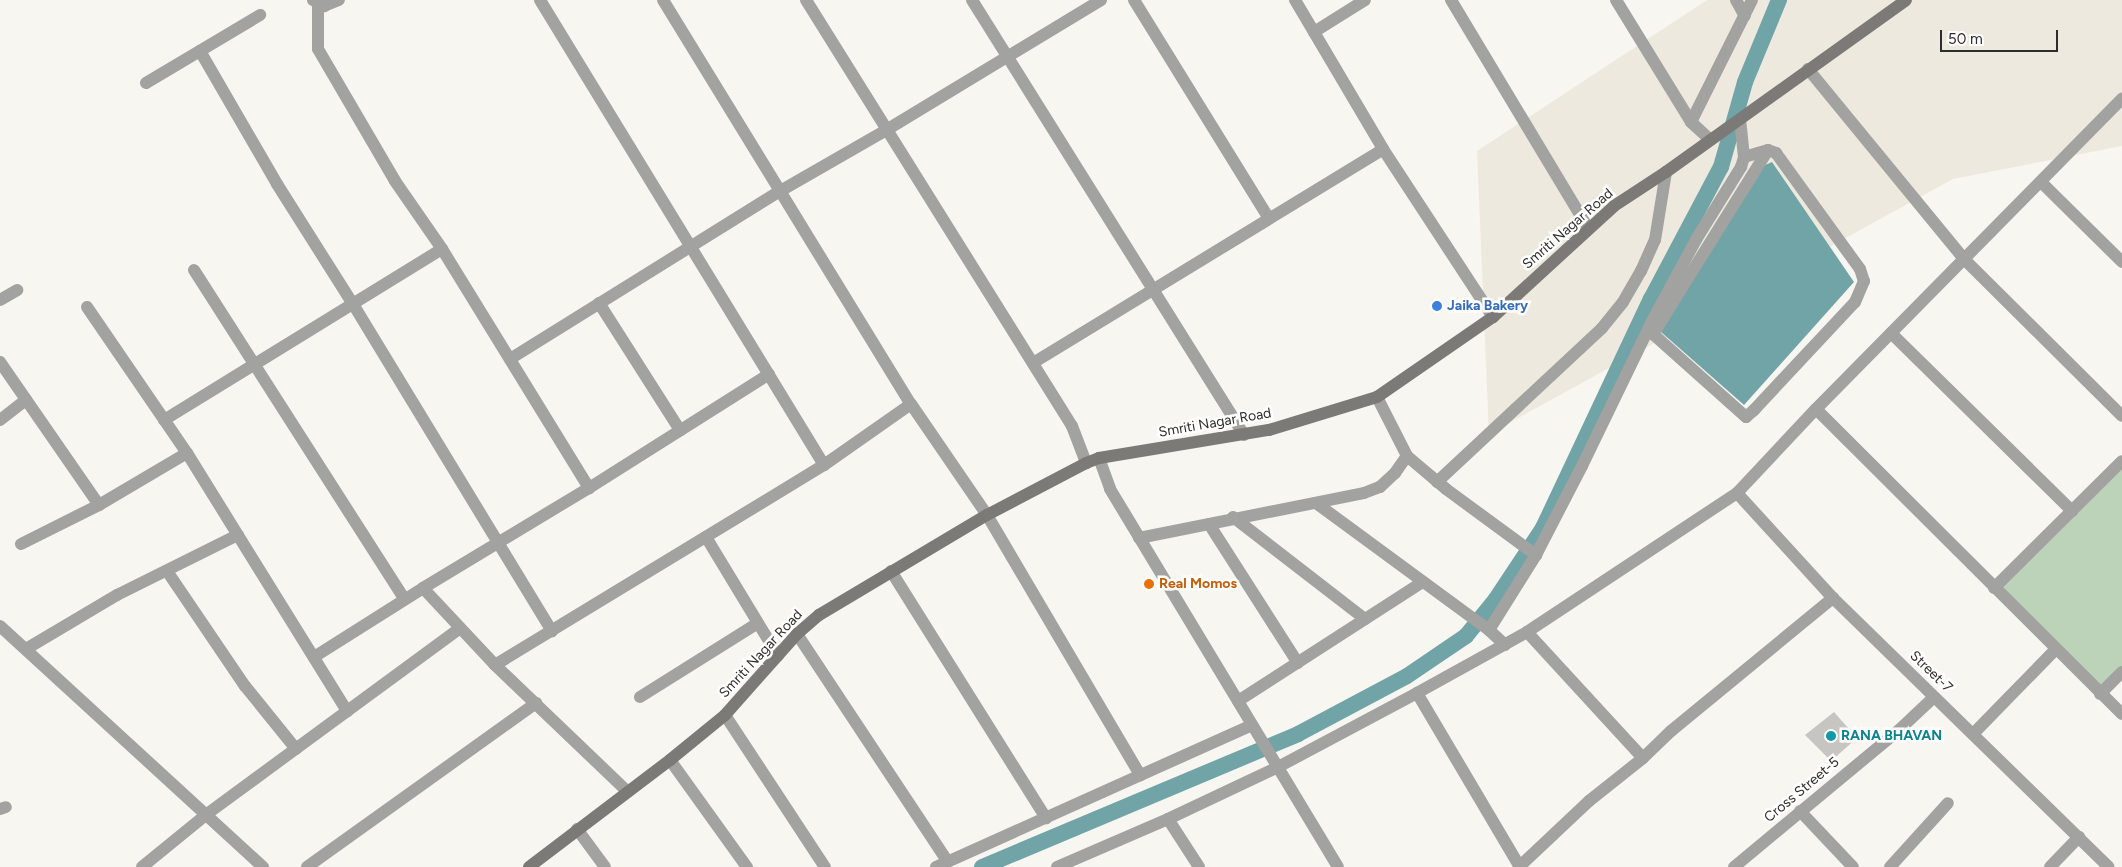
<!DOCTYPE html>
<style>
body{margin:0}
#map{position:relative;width:2122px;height:867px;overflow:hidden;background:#f8f6f1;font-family:Figtree,sans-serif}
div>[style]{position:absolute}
.built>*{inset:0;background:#eee9de}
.green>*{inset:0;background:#bcd3b9}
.water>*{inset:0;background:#71a4a6}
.canal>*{height:16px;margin:-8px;padding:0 8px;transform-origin:8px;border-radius:8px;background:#71a4a6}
.building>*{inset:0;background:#c7c5c1}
.street>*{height:12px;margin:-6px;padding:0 6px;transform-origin:6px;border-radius:6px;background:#a2a2a0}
.secondary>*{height:12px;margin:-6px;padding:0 6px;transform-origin:6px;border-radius:6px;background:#7b7a77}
.dots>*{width:14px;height:14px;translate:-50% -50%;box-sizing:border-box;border:2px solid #fff;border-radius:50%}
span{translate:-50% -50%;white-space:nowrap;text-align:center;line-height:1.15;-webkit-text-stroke:5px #fff;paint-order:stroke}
.street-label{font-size:14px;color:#2e2d2b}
.shop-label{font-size:14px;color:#366cbe;font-weight:700}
.left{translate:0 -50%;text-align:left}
.food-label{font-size:14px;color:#c56008;font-weight:700}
.culture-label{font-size:14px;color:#0d838f;font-weight:700}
.scale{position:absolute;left:1940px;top:30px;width:118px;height:22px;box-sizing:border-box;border:2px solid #2e2d2b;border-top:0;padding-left:6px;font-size:15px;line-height:18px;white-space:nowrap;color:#2e2d2b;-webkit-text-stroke:4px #fff;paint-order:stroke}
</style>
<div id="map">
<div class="built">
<i style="clip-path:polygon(1707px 0,2122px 0,2122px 146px,1953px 179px,1489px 434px,1477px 151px)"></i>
</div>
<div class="green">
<i style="clip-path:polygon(2122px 461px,2122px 672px,2100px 694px,1994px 588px)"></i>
</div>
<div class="water">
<i style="clip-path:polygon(1772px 162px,1854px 282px,1744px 405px,1661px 332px,1763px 166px)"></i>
</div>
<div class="canal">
<i style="left:982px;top:867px;width:343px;rotate:-22.8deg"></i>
<i style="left:1298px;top:734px;width:123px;rotate:-28deg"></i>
<i style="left:1407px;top:676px;width:71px;rotate:-34.1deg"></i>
<i style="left:1466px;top:636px;width:48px;rotate:-51deg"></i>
<i style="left:1496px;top:599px;width:85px;rotate:-56.5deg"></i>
<i style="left:1543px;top:528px;width:253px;rotate:-64.8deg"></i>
<i style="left:1651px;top:299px;width:149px;rotate:-62.1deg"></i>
<i style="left:1721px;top:167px;width:88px;rotate:-74.2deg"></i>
<i style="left:1745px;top:82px;width:89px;rotate:-67.5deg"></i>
</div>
<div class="building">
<i style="clip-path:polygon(1834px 712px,1857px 738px,1831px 761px,1805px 735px)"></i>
</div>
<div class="street">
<i style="left:313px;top:0;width:13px;rotate:29deg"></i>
<i style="left:324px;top:6px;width:16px;rotate:-22deg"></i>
<i style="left:540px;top:0;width:545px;rotate:58.59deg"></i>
<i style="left:663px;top:0;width:474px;rotate:58.5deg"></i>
<i style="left:911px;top:404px;width:135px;rotate:55.6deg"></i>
<i style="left:987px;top:515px;width:302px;rotate:59.5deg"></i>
<i style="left:806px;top:0;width:502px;rotate:58.02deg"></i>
<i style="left:1072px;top:426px;width:40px;rotate:69deg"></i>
<i style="left:972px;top:0;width:513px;rotate:57.98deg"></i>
<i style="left:1134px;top:0;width:257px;rotate:58.3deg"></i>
<i style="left:1295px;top:0;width:173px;rotate:59.4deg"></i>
<i style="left:1383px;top:149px;width:201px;rotate:56.8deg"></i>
<i style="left:1451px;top:0;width:266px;rotate:59deg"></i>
<i style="left:1616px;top:0;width:143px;rotate:58.4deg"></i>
<i style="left:1691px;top:122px;width:26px;rotate:43deg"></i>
<i style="left:1736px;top:0;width:18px;rotate:61deg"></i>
<i style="left:318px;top:4px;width:45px;rotate:90deg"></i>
<i style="left:318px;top:49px;width:153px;rotate:59.7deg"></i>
<i style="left:395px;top:181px;width:83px;rotate:55.3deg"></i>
<i style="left:442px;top:249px;width:281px;rotate:58.4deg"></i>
<i style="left:1314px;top:32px;width:60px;rotate:-32.1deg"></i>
<i style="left:200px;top:51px;width:154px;rotate:59.9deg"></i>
<i style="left:277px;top:184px;width:142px;rotate:57.7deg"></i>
<i style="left:353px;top:304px;width:383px;rotate:58.7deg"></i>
<i style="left:1808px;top:69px;width:247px;rotate:50.6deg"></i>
<i style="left:1965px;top:260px;width:221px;rotate:44.8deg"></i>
<i style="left:146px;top:83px;width:133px;rotate:-30.8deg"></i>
<i style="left:1691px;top:122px;width:136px;rotate:-63.4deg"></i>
<i style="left:1744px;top:157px;width:25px;rotate:-16deg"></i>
<i style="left:1768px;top:150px;width:9px;rotate:21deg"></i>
<i style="left:1776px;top:153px;width:143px;rotate:54.1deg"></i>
<i style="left:1860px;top:269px;width:13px;rotate:72deg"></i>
<i style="left:1864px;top:281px;width:23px;rotate:113deg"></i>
<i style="left:1855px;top:302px;width:149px;rotate:133.1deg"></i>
<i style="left:2041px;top:182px;width:114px;rotate:44.6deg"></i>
<i style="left:194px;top:270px;width:390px;rotate:57.4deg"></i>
<i style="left:0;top:300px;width:20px;rotate:-30deg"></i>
<i style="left:599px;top:303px;width:151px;rotate:57.5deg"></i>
<i style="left:87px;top:307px;width:177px;rotate:55.6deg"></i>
<i style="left:187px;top:453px;width:304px;rotate:58.2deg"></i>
<i style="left:1891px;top:333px;width:254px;rotate:44.5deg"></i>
<i style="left:510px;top:359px;width:320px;rotate:-31.9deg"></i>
<i style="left:782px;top:190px;width:122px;rotate:-29.9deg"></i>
<i style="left:888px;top:129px;width:249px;rotate:-31.2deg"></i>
<i style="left:0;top:362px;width:174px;rotate:55.3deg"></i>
<i style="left:1033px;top:363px;width:410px;rotate:-31.4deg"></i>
<i style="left:1377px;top:397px;width:66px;rotate:63deg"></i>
<i style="left:1407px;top:456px;width:51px;rotate:40.2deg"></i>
<i style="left:1446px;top:489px;width:112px;rotate:36.3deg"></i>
<i style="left:1755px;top:409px;width:12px;rotate:138deg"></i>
<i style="left:1746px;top:417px;width:125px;rotate:-138.3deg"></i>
<i style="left:1653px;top:334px;width:217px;rotate:-58deg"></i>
<i style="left:1816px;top:409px;width:432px;rotate:44.9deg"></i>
<i style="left:0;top:420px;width:33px;rotate:-38deg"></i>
<i style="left:164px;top:420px;width:326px;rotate:-31.6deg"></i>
<i style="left:1099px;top:458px;width:33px;rotate:70deg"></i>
<i style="left:1110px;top:489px;width:441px;rotate:58.9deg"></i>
<i style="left:1437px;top:482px;width:226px;rotate:-43deg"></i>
<i style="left:1602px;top:328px;width:33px;rotate:-51deg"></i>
<i style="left:1623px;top:302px;width:36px;rotate:-60deg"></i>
<i style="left:1641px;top:271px;width:34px;rotate:-66deg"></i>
<i style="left:1655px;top:240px;width:69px;rotate:-80.8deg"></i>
<i style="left:1737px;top:493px;width:142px;rotate:47.6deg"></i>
<i style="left:1833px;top:598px;width:385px;rotate:44.3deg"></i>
<i style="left:1316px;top:503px;width:215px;rotate:36.3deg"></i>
<i style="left:1489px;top:630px;width:22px;rotate:43deg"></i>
<i style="left:1233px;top:517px;width:167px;rotate:37.7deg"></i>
<i style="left:1209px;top:524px;width:165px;rotate:57.4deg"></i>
<i style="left:706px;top:537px;width:139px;rotate:58.8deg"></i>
<i style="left:1139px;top:538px;width:229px;rotate:-11.3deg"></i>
<i style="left:1364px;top:493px;width:17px;rotate:-21deg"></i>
<i style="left:1380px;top:487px;width:21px;rotate:-43deg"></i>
<i style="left:1395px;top:473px;width:21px;rotate:-55deg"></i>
<i style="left:21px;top:544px;width:87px;rotate:-26.6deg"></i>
<i style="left:99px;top:505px;width:102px;rotate:-30.6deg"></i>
<i style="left:167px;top:571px;width:139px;rotate:55.9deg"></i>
<i style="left:245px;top:686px;width:81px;rotate:51deg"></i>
<i style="left:891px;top:571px;width:292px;rotate:57.9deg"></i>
<i style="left:423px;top:588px;width:105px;rotate:46.9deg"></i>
<i style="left:495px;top:665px;width:182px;rotate:43.7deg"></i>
<i style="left:1994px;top:588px;width:180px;rotate:-44.8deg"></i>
<i style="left:0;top:626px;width:357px;rotate:42.5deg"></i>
<i style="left:1489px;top:630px;width:89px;rotate:-57.9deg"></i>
<i style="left:1536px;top:555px;width:100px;rotate:-62.7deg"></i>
<i style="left:1582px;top:466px;width:161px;rotate:-64.2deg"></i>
<i style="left:1652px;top:321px;width:94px;rotate:-61.5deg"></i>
<i style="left:1697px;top:238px;width:84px;rotate:-58.2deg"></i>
<i style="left:1741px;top:167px;width:10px;rotate:-73deg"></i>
<i style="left:1744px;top:157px;width:38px;rotate:-96deg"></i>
<i style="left:1527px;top:632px;width:171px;rotate:47.4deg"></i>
<i style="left:797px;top:634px;width:273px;rotate:56.5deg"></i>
<i style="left:26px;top:649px;width:106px;rotate:-30.7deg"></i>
<i style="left:117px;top:595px;width:135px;rotate:-26.4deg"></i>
<i style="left:314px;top:657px;width:129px;rotate:-32.3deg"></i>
<i style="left:423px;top:588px;width:194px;rotate:-31.1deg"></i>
<i style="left:589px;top:488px;width:213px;rotate:-32.3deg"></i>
<i style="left:495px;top:665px;width:385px;rotate:-31.3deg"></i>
<i style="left:824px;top:465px;width:106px;rotate:-35deg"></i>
<i style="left:1417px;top:693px;width:202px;rotate:59.4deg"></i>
<i style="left:2100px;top:694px;width:31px;rotate:-45deg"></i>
<i style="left:640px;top:697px;width:139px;rotate:-32.1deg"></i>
<i style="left:1238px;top:701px;width:220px;rotate:-32.8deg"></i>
<i style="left:725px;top:715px;width:182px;rotate:56.7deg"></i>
<i style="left:1973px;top:734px;width:117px;rotate:-45.7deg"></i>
<i style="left:670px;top:760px;width:132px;rotate:54.3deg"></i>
<i style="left:0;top:809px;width:6px;rotate:-18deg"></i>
<i style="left:1800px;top:811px;width:77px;rotate:46.6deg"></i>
<i style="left:1168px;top:819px;width:57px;rotate:57.1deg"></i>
<i style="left:577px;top:829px;width:47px;rotate:53.6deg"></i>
<i style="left:1520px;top:866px;width:95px;rotate:-43.3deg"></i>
<i style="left:1589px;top:801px;width:69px;rotate:-38.5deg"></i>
<i style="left:1643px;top:758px;width:39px;rotate:-44deg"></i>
<i style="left:1671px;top:731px;width:210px;rotate:-39.4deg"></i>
<i style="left:142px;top:867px;width:84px;rotate:-39.2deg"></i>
<i style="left:207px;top:814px;width:314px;rotate:-36.3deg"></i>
<i style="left:307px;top:867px;width:282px;rotate:-35.6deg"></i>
<i style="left:936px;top:867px;width:346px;rotate:-24.2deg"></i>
<i style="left:1057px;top:867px;width:121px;rotate:-23.4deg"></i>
<i style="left:1168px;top:819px;width:122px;rotate:-25.3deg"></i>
<i style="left:1278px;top:767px;width:157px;rotate:-28deg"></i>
<i style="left:1417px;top:693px;width:126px;rotate:-29deg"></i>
<i style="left:1527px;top:632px;width:252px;rotate:-33.5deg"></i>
<i style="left:1737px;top:493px;width:115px;rotate:-46.8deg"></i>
<i style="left:1816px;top:409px;width:436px;rotate:-45.4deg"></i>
<i style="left:1734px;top:867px;width:214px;rotate:-39.7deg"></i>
<i style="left:1899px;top:730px;width:48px;rotate:-43.3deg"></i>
<i style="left:1890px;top:867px;width:86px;rotate:-47.8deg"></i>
<i style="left:2050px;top:867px;width:42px;rotate:-46deg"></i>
</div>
<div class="secondary">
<i style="left:529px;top:867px;width:177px;rotate:-37.2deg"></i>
<i style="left:670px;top:760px;width:71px;rotate:-39.3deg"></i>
<i style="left:725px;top:715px;width:108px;rotate:-48.4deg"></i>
<i style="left:797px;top:634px;width:29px;rotate:-41deg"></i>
<i style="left:819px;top:615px;width:196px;rotate:-30.8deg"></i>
<i style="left:987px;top:515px;width:112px;rotate:-27.7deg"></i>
<i style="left:1086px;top:463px;width:14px;rotate:-21deg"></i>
<i style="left:1099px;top:458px;width:172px;rotate:-9.4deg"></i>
<i style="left:1269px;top:430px;width:113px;rotate:-17deg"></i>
<i style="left:1377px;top:397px;width:141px;rotate:-34.6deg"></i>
<i style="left:1493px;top:317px;width:164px;rotate:-42.5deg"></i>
<i style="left:1614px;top:206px;width:62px;rotate:-33.2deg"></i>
<i style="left:1666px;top:172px;width:295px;rotate:-35.6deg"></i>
</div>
<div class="dots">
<i style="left:1437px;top:306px;background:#3f7fe0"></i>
<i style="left:1149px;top:584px;background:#e8710a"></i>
<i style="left:1831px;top:736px;background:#0f9aa8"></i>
</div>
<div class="street-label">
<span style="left:1568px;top:229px;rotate:-41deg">Smriti Nagar Road</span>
<span style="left:1215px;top:423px;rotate:-10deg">Smriti Nagar Road</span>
<span style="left:761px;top:654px;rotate:-47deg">Smriti Nagar Road</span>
<span style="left:1931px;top:672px;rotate:44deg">Street-7</span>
<span style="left:1802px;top:790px;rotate:-40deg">Cross Street-5</span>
</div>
<div class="shop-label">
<span class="left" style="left:1447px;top:306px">Jaika Bakery</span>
</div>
<div class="food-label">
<span class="left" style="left:1159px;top:584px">Real Momos</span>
</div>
<div class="culture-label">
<span class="left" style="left:1841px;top:736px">RANA BHAVAN</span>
</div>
<div class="scale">50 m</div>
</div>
